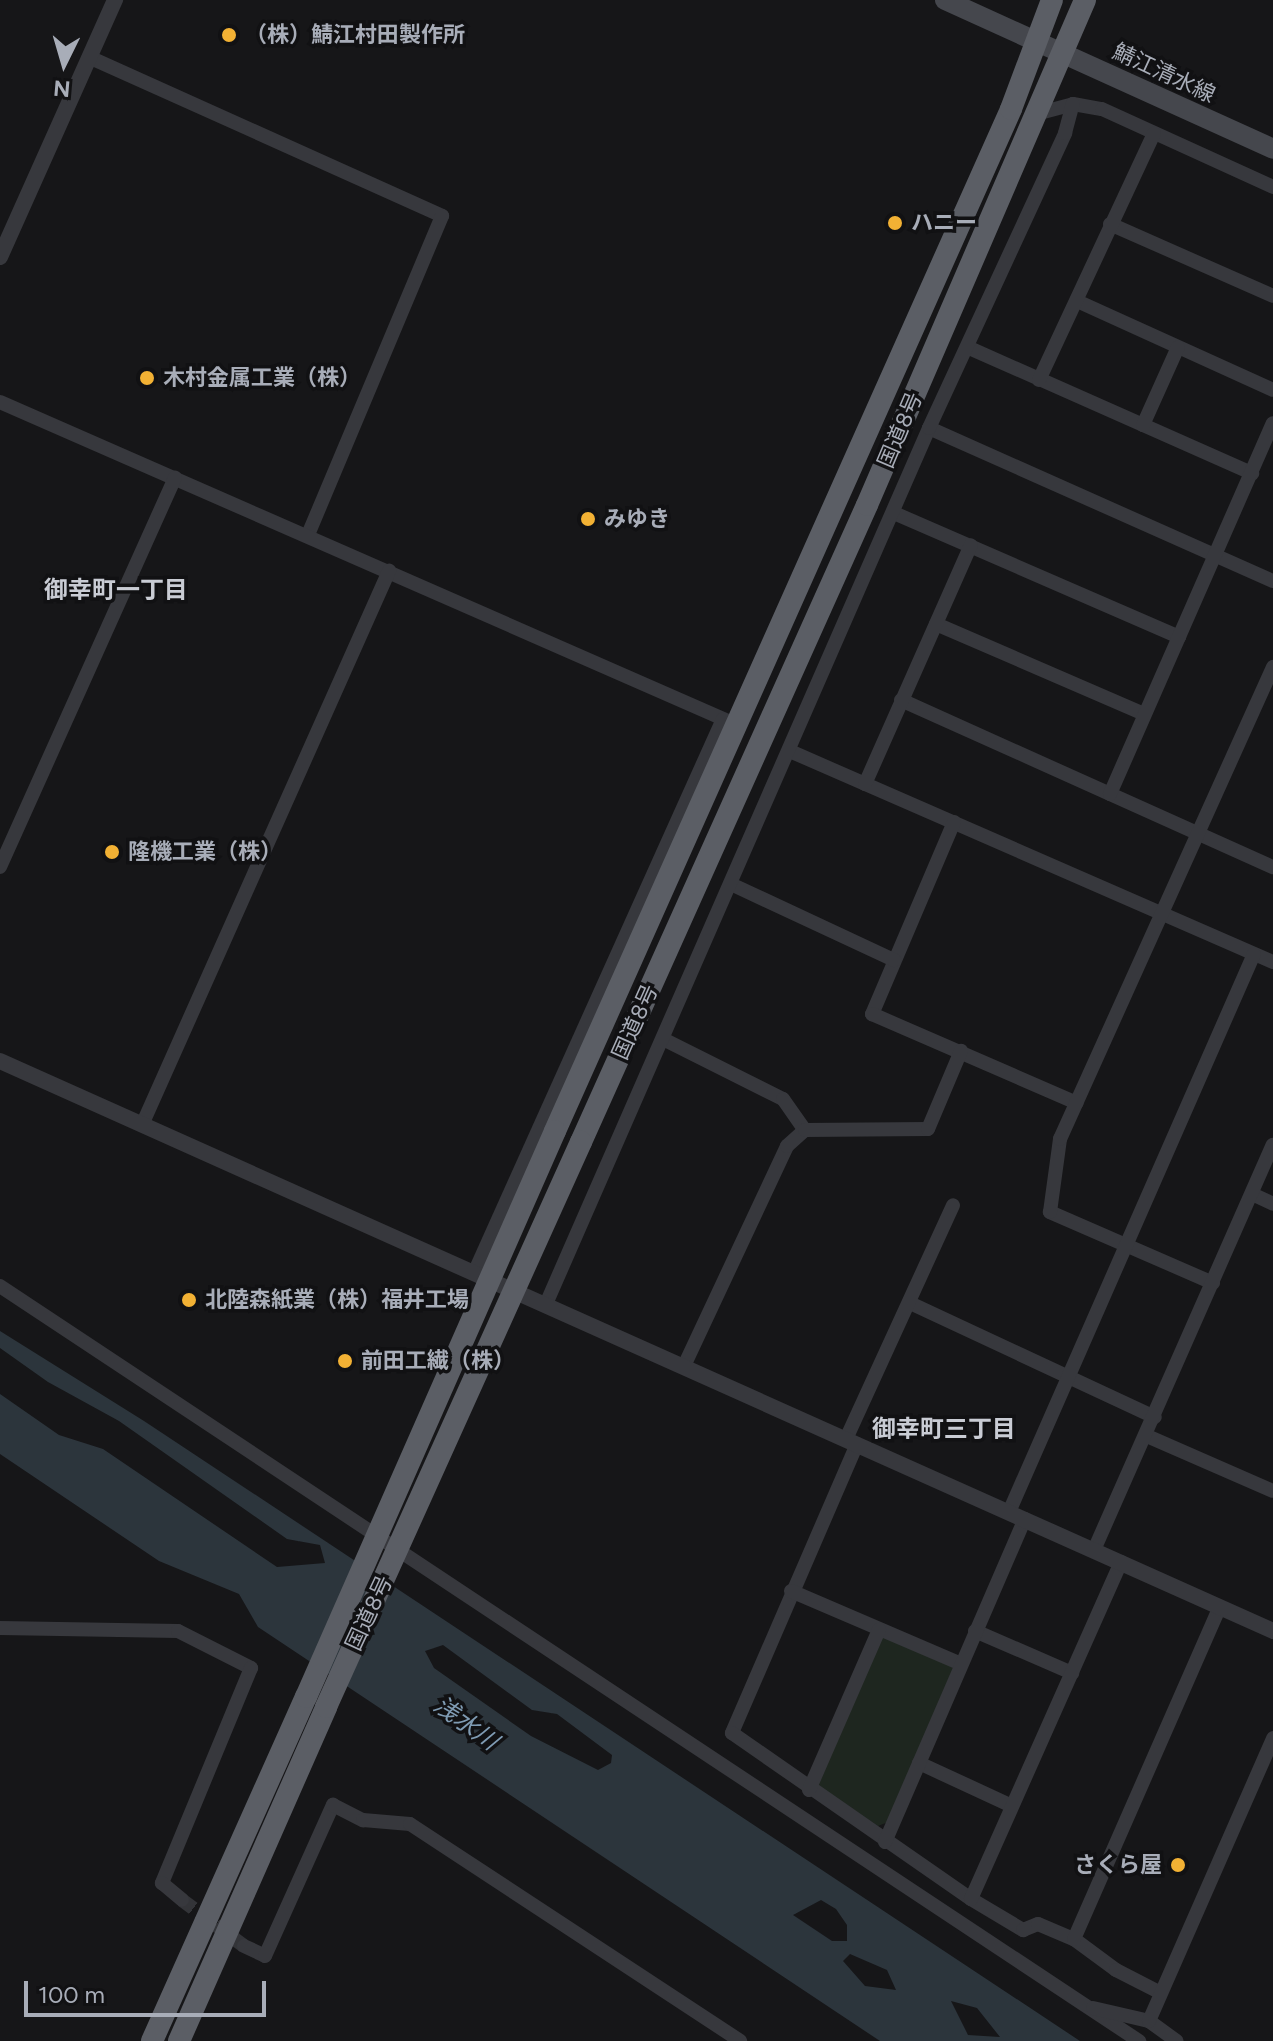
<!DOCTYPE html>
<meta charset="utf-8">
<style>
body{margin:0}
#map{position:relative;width:1273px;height:2041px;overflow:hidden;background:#161618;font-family:Figtree,"Noto Sans JP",sans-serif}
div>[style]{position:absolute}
.green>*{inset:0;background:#1e261f}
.water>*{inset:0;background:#2c353c}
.minor-tunnel>*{height:14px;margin-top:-7px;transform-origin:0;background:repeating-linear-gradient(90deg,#333438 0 14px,transparent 0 21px)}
.minor>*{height:14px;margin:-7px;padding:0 7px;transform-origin:7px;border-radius:7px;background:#37383d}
.tertiary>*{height:16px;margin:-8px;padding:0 8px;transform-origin:8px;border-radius:8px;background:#37383d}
.secondary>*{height:20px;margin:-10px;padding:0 10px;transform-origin:10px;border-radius:10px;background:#45474d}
.trunk>*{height:22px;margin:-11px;padding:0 11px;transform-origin:11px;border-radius:11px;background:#5b5e65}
.trunk-bridge>*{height:22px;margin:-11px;padding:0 11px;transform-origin:11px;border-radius:11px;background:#5b5e65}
.dots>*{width:22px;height:22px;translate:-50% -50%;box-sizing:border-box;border:4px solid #111113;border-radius:50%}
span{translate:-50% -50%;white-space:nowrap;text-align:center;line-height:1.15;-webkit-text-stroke:7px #111113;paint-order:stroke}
.poi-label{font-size:22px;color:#a8adb8;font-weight:700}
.left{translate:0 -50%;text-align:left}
.right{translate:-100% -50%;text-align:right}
.street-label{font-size:22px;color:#a8adb8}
.neighbourhood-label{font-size:24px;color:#c9ccd4;font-weight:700}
.water-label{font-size:24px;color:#7f9bb3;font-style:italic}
.north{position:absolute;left:24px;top:24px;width:80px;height:80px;-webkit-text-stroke:6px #111113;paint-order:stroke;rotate:185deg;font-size:22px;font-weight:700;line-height:32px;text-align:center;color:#a8adb8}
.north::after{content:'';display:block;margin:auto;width:28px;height:36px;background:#a8adb8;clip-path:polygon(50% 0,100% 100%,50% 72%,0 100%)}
.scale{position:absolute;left:24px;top:1981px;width:242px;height:36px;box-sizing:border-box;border:4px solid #a8adb8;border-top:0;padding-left:10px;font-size:24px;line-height:28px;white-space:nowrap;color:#a8adb8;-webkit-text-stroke:6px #111113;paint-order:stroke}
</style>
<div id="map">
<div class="green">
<i style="clip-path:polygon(882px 1635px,955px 1667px,888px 1822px,878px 1826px,817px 1785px)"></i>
</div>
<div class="water">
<i style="clip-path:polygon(evenodd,0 1331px,144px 1421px,1080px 2041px,880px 2041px,258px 1627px,239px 1594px,159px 1561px,0 1454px,0 1394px,59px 1435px,103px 1449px,277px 1567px,325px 1563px,320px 1545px,287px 1539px,119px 1421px,48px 1382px,0 1348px,0 1331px,443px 1645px,532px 1710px,557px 1714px,612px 1755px,611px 1763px,598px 1770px,531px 1736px,434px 1668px,425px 1651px,443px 1645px,0 1331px,821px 1900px,836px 1909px,847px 1925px,847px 1941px,832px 1941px,793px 1915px,821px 1900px,0 1331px,850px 1954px,887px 1970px,896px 1990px,865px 1986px,843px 1961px,850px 1954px,0 1331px,951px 2001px,977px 2008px,1000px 2037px,968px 2035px,951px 2001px)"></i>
</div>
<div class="minor-tunnel">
<i style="left:182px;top:1900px;width:77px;rotate:36.6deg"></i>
</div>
<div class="minor">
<i style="left:91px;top:58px;width:385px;rotate:24.2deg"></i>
<i style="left:442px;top:216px;width:345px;rotate:112.8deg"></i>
<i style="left:1036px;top:114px;width:38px;rotate:-15deg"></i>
<i style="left:1073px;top:104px;width:29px;rotate:10deg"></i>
<i style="left:1102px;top:109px;width:188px;rotate:24.5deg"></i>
<i style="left:1110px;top:224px;width:178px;rotate:23.8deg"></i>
<i style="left:1077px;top:301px;width:215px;rotate:24.4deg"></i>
<i style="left:967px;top:347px;width:312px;rotate:23.9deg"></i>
<i style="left:1039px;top:380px;width:272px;rotate:-65deg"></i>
<i style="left:0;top:402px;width:802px;rotate:23.66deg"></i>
<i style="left:1143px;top:425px;width:85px;rotate:-65.8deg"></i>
<i style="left:929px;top:428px;width:376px;rotate:24deg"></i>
<i style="left:894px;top:513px;width:311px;rotate:23.5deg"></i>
<i style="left:936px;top:624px;width:227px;rotate:23.4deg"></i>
<i style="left:901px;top:700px;width:408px;rotate:24.2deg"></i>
<i style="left:792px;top:752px;width:525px;rotate:23.59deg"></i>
<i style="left:865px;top:784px;width:261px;rotate:-66.1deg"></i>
<i style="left:1110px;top:794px;width:405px;rotate:-66.3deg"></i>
<i style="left:954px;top:822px;width:209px;rotate:113.1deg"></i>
<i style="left:872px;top:1014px;width:223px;rotate:23.5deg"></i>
<i style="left:0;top:867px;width:427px;rotate:-65.8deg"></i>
<i style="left:733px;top:885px;width:178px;rotate:25deg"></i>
<i style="left:663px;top:1039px;width:134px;rotate:26.6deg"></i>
<i style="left:783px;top:1099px;width:38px;rotate:55deg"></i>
<i style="left:142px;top:1125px;width:607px;rotate:-65.97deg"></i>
<i style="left:1252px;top:1194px;width:23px;rotate:25deg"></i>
<i style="left:474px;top:1273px;width:607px;rotate:-65.8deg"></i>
<i style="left:1213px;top:1283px;width:178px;rotate:-156.5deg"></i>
<i style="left:1050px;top:1212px;width:74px;rotate:-82.2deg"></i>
<i style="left:1060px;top:1139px;width:518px;rotate:-65.71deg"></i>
<i style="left:0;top:1286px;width:1367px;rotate:33.54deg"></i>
<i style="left:910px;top:1303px;width:270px;rotate:25deg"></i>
<i style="left:546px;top:1304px;width:956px;rotate:-66.38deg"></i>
<i style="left:929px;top:428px;width:325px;rotate:-65.2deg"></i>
<i style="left:1065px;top:133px;width:30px;rotate:-75deg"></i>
<i style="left:684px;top:1366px;width:243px;rotate:-64.9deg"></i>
<i style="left:787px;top:1146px;width:24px;rotate:-42deg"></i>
<i style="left:805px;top:1130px;width:123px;rotate:-0.5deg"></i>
<i style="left:928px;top:1129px;width:85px;rotate:-67.1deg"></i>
<i style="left:1147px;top:1436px;width:137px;rotate:23.6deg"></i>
<i style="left:846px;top:1439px;width:257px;rotate:-65.4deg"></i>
<i style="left:857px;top:1444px;width:315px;rotate:113.4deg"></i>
<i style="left:732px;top:1733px;width:291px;rotate:34.8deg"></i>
<i style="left:971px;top:1899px;width:61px;rotate:30.8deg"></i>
<i style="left:1023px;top:1930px;width:16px;rotate:-22deg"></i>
<i style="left:1038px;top:1924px;width:39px;rotate:23deg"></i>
<i style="left:1074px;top:1939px;width:52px;rotate:36.4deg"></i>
<i style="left:1116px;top:1970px;width:48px;rotate:27.1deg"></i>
<i style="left:1009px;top:1512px;width:609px;rotate:-66.3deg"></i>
<i style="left:1094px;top:1550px;width:443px;rotate:-66.2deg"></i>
<i style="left:791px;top:1591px;width:185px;rotate:23.2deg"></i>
<i style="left:0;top:1628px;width:178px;rotate:1deg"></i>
<i style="left:178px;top:1631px;width:82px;rotate:26.9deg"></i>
<i style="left:251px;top:1668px;width:233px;rotate:112.5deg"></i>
<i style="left:162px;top:1883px;width:26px;rotate:40deg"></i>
<i style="left:975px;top:1631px;width:106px;rotate:23.4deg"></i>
<i style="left:919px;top:1763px;width:102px;rotate:24.8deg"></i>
<i style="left:809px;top:1790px;width:175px;rotate:-66.4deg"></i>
<i style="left:885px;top:1842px;width:352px;rotate:-66.6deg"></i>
<i style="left:971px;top:1899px;width:369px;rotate:-66deg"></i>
<i style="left:1074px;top:1939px;width:363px;rotate:-66.3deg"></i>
<i style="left:244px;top:1946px;width:23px;rotate:25deg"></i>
<i style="left:265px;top:1956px;width:166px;rotate:-65.8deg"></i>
<i style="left:333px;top:1805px;width:34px;rotate:27deg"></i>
<i style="left:363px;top:1820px;width:47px;rotate:4.9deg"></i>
<i style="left:410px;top:1824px;width:395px;rotate:33.3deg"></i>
<i style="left:1093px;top:2008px;width:57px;rotate:13.1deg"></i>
<i style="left:1149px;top:2021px;width:34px;rotate:36deg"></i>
<i style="left:1149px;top:2021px;width:309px;rotate:-66.3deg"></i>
</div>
<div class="tertiary">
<i style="left:0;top:257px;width:282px;rotate:-65.9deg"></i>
<i style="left:0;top:1061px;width:1395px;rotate:24.12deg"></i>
</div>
<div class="secondary">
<i style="left:945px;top:0;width:360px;rotate:24.4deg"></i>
</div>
<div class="trunk">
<i style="left:555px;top:1131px;width:1119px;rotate:-65.95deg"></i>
<i style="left:1011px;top:109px;width:116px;rotate:-69.4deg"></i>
<i style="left:581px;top:1142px;width:698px;rotate:-65.82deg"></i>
<i style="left:867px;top:505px;width:550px;rotate:-66.65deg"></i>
<i style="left:152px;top:2041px;width:377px;rotate:-65.9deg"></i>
<i style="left:179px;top:2041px;width:365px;rotate:-66.2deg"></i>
</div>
<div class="trunk-bridge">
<i style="left:306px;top:1697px;width:618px;rotate:-66.25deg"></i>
<i style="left:326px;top:1707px;width:620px;rotate:-65.71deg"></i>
</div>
<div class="dots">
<i style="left:229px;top:35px;background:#f2b134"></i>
<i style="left:895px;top:223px;background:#f2b134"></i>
<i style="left:147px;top:378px;background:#f2b134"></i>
<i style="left:588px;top:519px;background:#f2b134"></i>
<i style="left:112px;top:852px;background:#f2b134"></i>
<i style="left:189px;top:1300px;background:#f2b134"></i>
<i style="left:345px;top:1361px;background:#f2b134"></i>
<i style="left:1178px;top:1865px;background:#f2b134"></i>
</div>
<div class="poi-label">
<span class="left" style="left:245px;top:35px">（株）鯖江村田製作所</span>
<span class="left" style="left:911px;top:223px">ハニー</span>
<span class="left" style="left:163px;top:378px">木村金属工業（株）</span>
<span class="left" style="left:604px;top:519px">みゆき</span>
<span class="left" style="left:128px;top:852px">隆機工業（株）</span>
<span class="left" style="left:205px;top:1300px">北陸森紙業（株）福井工場</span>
<span class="left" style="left:361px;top:1361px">前田工繊（株）</span>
<span class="right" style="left:1162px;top:1865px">さくら屋</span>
</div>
<div class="street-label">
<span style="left:1164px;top:73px;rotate:25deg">鯖江清水線</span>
<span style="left:900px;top:430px;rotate:-67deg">国道8号</span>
<span style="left:635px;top:1022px;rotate:-66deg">国道8号</span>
<span style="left:369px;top:1613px;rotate:-65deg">国道8号</span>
</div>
<div class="neighbourhood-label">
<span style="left:116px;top:590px">御幸町一丁目</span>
<span style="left:944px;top:1429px">御幸町三丁目</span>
</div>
<div class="water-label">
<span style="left:466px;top:1723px;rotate:36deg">浅水川</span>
</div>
<div class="north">N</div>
<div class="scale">100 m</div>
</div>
